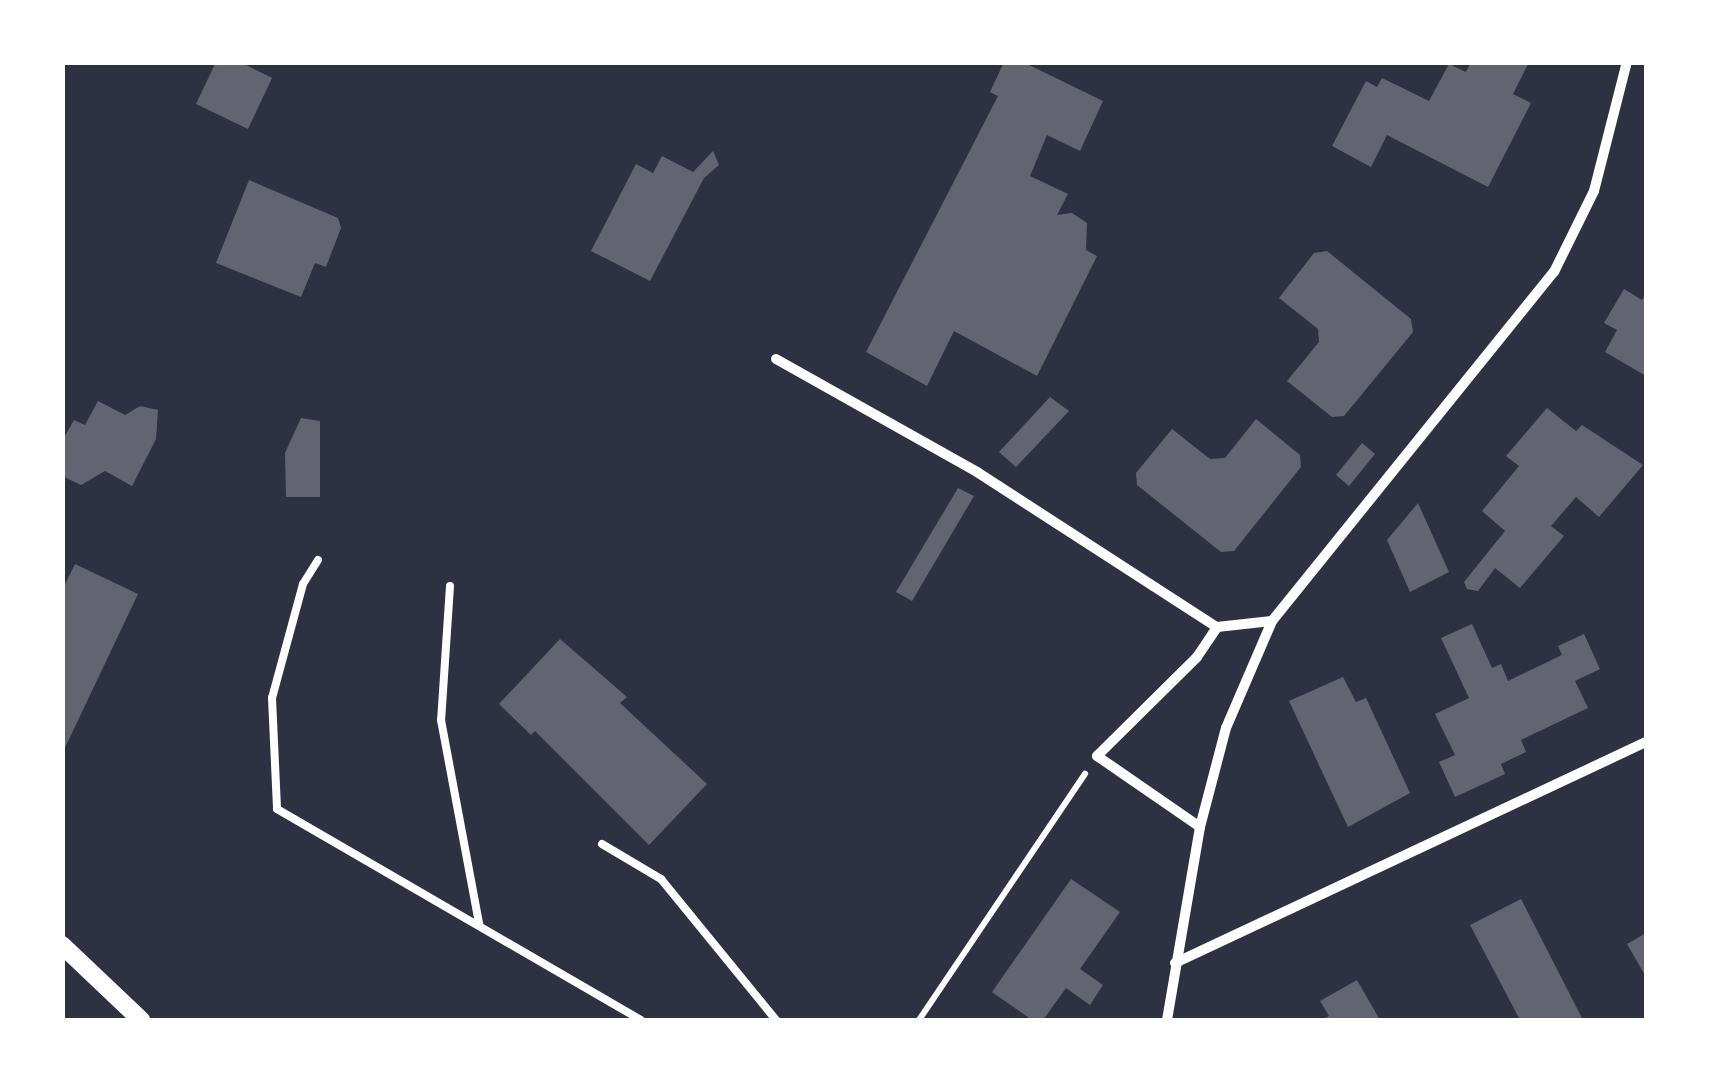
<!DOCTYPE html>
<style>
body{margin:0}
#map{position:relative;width:1709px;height:1083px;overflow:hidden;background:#2d3142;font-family:"Source Sans 3",sans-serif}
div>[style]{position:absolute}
.building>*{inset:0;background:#626471}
.path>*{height:6px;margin:-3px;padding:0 3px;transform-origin:3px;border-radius:3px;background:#fff}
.service>*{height:8px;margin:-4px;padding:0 4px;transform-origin:4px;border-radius:4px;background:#fff}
.minor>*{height:10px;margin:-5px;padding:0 5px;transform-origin:5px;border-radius:5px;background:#fff}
.tertiary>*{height:18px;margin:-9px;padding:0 9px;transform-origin:9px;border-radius:9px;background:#fff}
span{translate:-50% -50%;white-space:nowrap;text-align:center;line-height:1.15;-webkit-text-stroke:9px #fff;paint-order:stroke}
.frame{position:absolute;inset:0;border:65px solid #fff;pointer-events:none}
</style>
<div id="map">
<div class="building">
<i style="clip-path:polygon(216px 62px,240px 62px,272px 78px,248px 129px,196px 104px)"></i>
<i style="clip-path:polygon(1004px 62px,1023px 62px,1103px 101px,1080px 151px,1047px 135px,1030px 176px,1068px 194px,1057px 215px,1072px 213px,1087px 223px,1086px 250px,1097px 256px,1037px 376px,954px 331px,927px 386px,866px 352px,998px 96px,990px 92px)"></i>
<i style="clip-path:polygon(1471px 62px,1529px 62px,1513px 94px,1531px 103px,1488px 187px,1387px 135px,1371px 167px,1332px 146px,1366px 81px,1377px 87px,1382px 78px,1429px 101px,1449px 64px,1466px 72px)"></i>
<i style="clip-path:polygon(713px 151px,719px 165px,704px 178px,650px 281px,591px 251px,636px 164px,653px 173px,662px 156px,693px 172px)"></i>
<i style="clip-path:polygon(249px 180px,338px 218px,341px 228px,326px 267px,315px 263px,301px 297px,216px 263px)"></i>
<i style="clip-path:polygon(1327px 251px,1411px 319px,1413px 332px,1344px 416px,1332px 417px,1287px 381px,1319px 342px,1318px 329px,1279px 298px,1314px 253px)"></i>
<i style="clip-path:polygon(1624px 289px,1642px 300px,1646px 294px,1646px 376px,1605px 352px,1617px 330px,1604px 323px)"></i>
<i style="clip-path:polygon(1050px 397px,1069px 411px,1016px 467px,999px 452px)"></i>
<i style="clip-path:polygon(98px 401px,125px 415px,140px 406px,158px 410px,156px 439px,132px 486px,105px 471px,81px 485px,62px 476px,62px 441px,74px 420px,85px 425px)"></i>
<i style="clip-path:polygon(1547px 408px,1576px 431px,1582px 425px,1643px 465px,1599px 517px,1576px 497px,1551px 526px,1564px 536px,1520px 588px,1495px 568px,1478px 591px,1467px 589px,1464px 582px,1505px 531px,1482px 511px,1519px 466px,1506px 456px)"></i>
<i style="clip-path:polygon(301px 418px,320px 421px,320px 497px,286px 497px,285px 453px)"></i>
<i style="clip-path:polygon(1256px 419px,1300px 455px,1301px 467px,1234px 551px,1221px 552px,1137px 485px,1136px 473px,1172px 429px,1210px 459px,1225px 458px)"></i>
<i style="clip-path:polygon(1362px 443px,1375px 454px,1349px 486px,1336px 475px)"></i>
<i style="clip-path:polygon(958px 488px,974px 496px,912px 601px,896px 592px)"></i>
<i style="clip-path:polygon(1418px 503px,1449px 572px,1410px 592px,1387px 540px)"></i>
<i style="clip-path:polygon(75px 564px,138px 594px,62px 754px,62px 590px)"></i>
<i style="clip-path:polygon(1472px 624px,1492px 668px,1501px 664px,1508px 681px,1562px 655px,1558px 646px,1584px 634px,1600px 669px,1575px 681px,1588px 708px,1521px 740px,1526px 752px,1501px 764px,1505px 774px,1455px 797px,1439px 762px,1455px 755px,1435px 714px,1469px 698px,1441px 638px)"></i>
<i style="clip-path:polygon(560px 639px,627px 697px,620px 703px,707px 784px,649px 845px,535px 731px,531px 735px,499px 704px)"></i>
<i style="clip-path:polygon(1343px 677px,1356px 702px,1366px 698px,1410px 793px,1348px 827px,1289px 701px)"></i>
<i style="clip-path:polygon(1071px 879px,1120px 912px,1080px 969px,1103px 985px,1090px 1005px,1066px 988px,1043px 1020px,1032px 1020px,992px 992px)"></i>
<i style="clip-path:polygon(1521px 899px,1583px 1020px,1520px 1020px,1470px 925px)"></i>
<i style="clip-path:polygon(1646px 933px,1646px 977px,1627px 944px)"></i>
<i style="clip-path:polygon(1357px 980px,1380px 1020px,1321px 1020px,1329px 1016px,1320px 1001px)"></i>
</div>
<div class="path">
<i style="left:919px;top:1020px;width:297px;rotate:-56deg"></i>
</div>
<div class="service">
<i style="left:318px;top:560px;width:28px;rotate:122deg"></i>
<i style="left:303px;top:584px;width:118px;rotate:105.2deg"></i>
<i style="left:272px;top:698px;width:111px;rotate:87.4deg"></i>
<i style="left:277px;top:809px;width:421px;rotate:30.1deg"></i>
<i style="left:450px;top:586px;width:134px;rotate:93.8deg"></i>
<i style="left:441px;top:720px;width:208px;rotate:79.4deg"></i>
<i style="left:602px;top:844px;width:69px;rotate:30.7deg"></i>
<i style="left:661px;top:879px;width:182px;rotate:50.8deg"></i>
</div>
<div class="minor">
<i style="left:776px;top:359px;width:231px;rotate:29.3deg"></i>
<i style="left:977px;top:472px;width:286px;rotate:32.9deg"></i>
<i style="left:1217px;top:627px;width:55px;rotate:-6.2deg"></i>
<i style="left:1200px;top:827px;width:125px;rotate:-145.4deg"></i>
<i style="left:1097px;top:756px;width:141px;rotate:-44.7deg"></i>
<i style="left:1197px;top:657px;width:36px;rotate:-56deg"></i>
<i style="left:1175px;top:963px;width:520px;rotate:-25.14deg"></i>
<i style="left:1167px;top:1020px;width:196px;rotate:-80.3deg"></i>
<i style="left:1200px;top:827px;width:102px;rotate:-75.3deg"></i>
<i style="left:1226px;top:728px;width:116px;rotate:-66.7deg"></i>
<i style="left:1272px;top:621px;width:449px;rotate:-51.1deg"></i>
<i style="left:1554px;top:272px;width:90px;rotate:-63.7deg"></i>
<i style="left:1594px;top:191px;width:133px;rotate:-75.7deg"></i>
</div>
<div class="tertiary">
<i style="left:62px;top:945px;width:109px;rotate:43.5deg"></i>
</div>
<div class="frame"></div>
</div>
